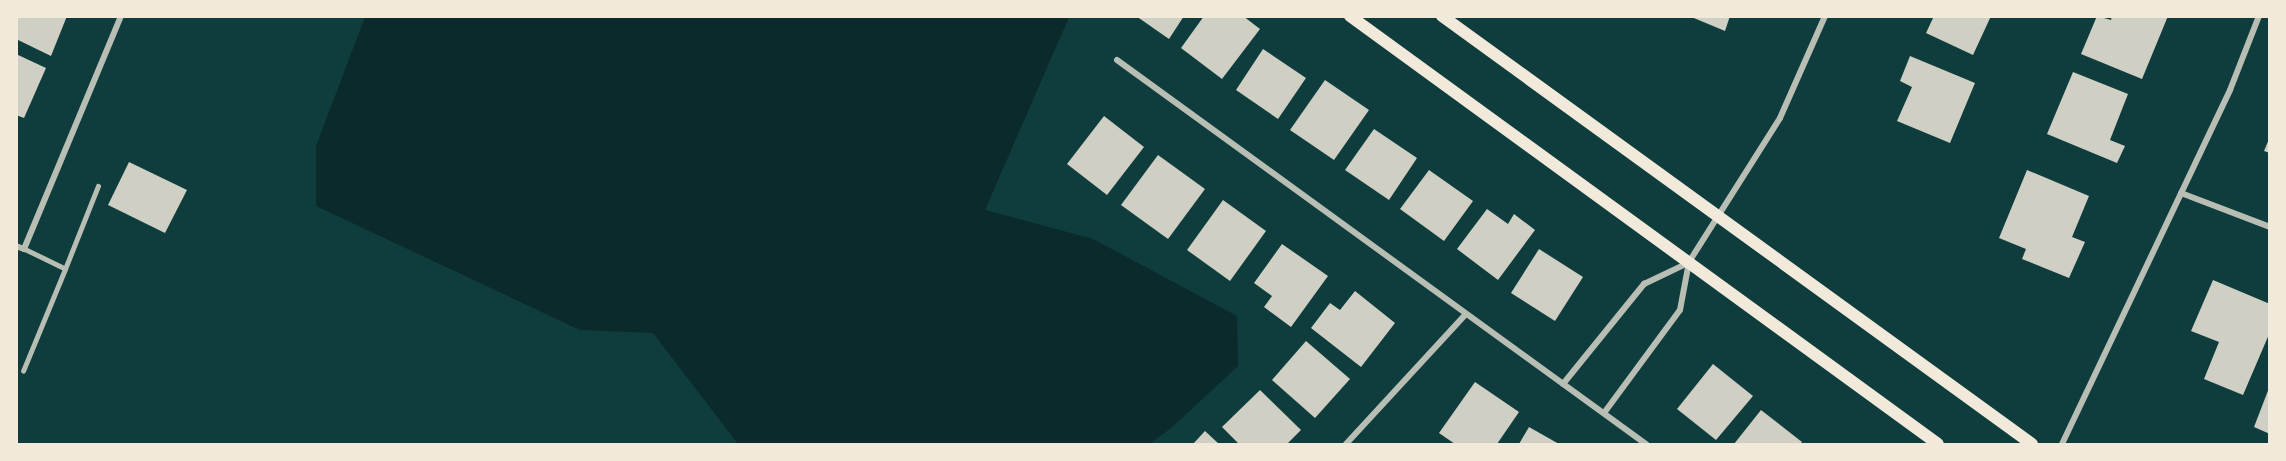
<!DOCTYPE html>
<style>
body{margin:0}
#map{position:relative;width:2286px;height:461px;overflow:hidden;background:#0f3d3e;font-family:"Open Sans",sans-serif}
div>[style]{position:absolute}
.water>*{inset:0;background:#0a2a2b}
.building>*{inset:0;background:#cfcfc3}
.service>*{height:4.5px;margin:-2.25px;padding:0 2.25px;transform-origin:2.25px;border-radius:2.25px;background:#b8beb3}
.minor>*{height:6px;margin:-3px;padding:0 3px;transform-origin:3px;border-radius:3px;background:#b8beb3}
.secondary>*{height:12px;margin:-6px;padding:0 6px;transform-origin:6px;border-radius:6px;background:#f1e9da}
span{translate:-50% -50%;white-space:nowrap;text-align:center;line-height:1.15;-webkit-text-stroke:6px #f1e9da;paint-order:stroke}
.frame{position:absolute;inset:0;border:18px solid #f1e9da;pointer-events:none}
</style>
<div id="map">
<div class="water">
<i style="clip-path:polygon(365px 17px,1069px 17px,985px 210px,1093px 239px,1237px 316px,1238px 366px,1170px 429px,1149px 444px,738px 444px,653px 333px,580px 330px,316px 206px,316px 146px)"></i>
</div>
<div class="building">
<i style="clip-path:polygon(16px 16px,67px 16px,51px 56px,16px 39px)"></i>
<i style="clip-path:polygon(1136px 16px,1184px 16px,1169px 39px)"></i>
<i style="clip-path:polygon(1204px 16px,1243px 16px,1260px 29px,1222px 79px,1181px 48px)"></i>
<i style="clip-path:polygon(1689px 16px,1730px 16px,1725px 31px)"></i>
<i style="clip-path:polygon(1934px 16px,1991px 16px,1973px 55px,1926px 33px)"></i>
<i style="clip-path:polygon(2097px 16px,2111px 20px,2112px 16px,2168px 16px,2142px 79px,2081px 54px)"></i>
<i style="clip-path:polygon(1263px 49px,1306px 78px,1278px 119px,1236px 90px)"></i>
<i style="clip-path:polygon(16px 54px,46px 68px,24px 118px,16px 115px)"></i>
<i style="clip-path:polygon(1910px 56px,1975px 83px,1950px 143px,1897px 121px,1912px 87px,1900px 81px)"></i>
<i style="clip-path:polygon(2073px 72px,2128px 94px,2110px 140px,2125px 146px,2117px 163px,2047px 134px)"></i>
<i style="clip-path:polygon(1325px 80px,1369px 110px,1334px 160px,1290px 130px)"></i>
<i style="clip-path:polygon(1104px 116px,1144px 147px,1107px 195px,1067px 164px)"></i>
<i style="clip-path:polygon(1374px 129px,1417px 158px,1389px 200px,1345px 170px)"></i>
<i style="clip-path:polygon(2269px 139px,2270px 139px,2270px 153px,2264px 151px)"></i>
<i style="clip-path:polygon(1158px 155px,1205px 189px,1168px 239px,1121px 205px)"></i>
<i style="clip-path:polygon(129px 162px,187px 190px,165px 233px,108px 205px)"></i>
<i style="clip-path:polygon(1429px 170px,1473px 201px,1444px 241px,1400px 209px)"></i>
<i style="clip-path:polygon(2027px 170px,2089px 196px,2072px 237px,2085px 242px,2069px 278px,2022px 259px,2026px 249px,1999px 238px)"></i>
<i style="clip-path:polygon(1223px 200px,1266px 231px,1230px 281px,1187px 250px)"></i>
<i style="clip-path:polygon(1487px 209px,1508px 224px,1514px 214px,1535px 230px,1498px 280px,1457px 249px)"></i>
<i style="clip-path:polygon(1282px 244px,1328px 276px,1291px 327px,1264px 307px,1272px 296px,1254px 283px)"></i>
<i style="clip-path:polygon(1539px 249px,1583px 277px,1555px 321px,1511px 293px)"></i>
<i style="clip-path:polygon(2213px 280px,2270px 304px,2270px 332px,2243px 395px,2204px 379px,2219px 342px,2191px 331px)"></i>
<i style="clip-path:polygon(1355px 291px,1395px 323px,1361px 367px,1311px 328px,1330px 303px,1340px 310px)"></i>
<i style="clip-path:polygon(1306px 341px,1350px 379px,1315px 418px,1272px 380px)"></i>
<i style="clip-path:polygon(1713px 364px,1753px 396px,1716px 440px,1677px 409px)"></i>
<i style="clip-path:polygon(1475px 382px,1519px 412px,1497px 444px,1455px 444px,1439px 433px)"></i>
<i style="clip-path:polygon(2269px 388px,2270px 388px,2270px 434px,2254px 427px)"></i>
<i style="clip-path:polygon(1260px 390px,1301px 430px,1287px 444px,1239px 444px,1222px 427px)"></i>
<i style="clip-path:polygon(1761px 410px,1802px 442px,1800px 444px,1734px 444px)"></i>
<i style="clip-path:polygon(1529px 427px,1559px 444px,1519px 444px)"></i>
<i style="clip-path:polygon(1205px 431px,1219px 444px,1193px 444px)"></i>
</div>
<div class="service">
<i style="left:65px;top:269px;width:89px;rotate:-68.3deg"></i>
<i style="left:23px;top:371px;width:110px;rotate:-67.6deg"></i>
<i style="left:65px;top:269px;width:46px;rotate:-154deg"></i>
</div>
<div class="minor">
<i style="left:1117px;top:60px;width:654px;rotate:35.98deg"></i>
<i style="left:2181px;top:193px;width:95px;rotate:20.9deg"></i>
<i style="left:16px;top:246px;width:9px;rotate:21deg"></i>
<i style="left:24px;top:249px;width:252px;rotate:-67.4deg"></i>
<i style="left:1563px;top:384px;width:129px;rotate:-51deg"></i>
<i style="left:1644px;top:284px;width:49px;rotate:-25.5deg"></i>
<i style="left:1604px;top:413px;width:128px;rotate:-53.6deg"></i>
<i style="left:1680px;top:310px;width:49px;rotate:-79.4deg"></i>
<i style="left:1689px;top:262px;width:170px;rotate:-57.7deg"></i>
<i style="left:1780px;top:118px;width:111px;rotate:-66.2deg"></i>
<i style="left:1346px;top:444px;width:176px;rotate:-47.3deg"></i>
<i style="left:2062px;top:444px;width:392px;rotate:-64.6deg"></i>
<i style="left:2230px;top:90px;width:79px;rotate:-68.6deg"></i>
</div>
<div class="secondary">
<i style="left:1350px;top:16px;width:727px;rotate:36.05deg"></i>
<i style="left:1442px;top:16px;width:729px;rotate:35.96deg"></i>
</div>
<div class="frame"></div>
</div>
